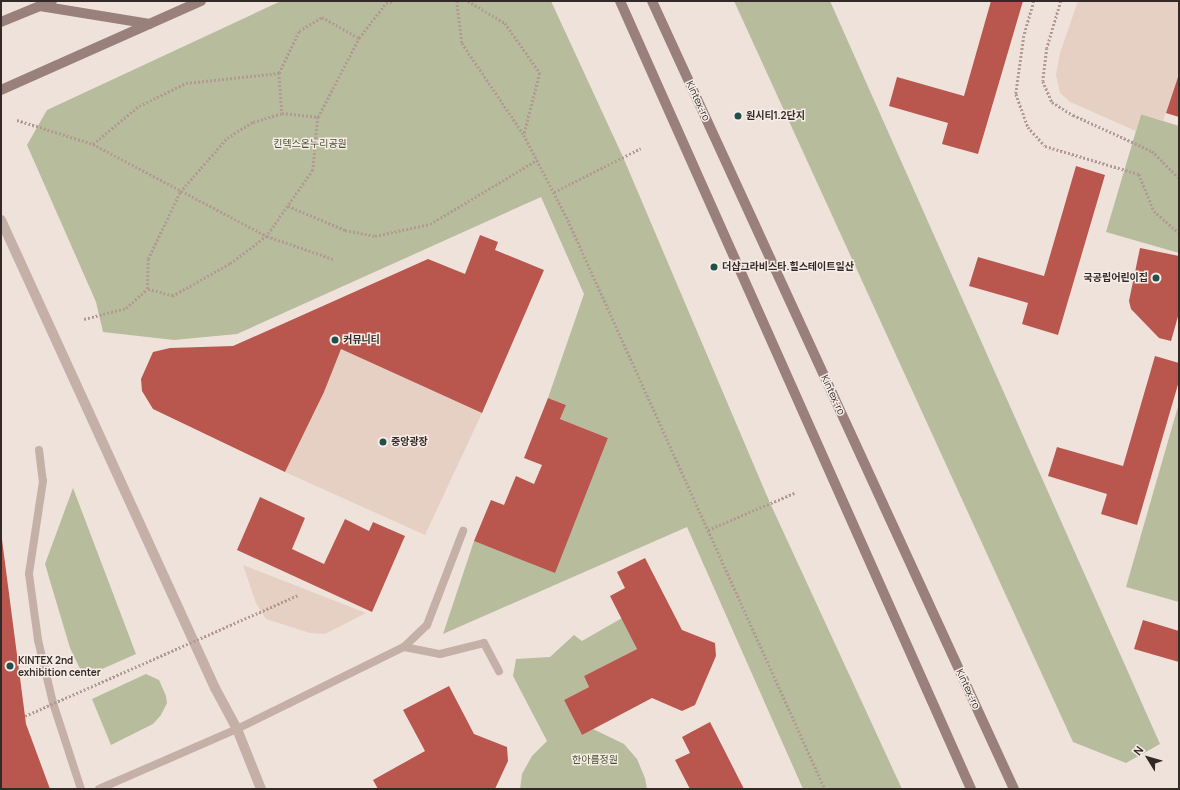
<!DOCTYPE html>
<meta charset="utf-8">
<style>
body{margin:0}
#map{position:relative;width:1180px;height:790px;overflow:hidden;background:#efe2db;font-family:Manrope,"Noto Sans KR",sans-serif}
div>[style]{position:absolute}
.green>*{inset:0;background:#b7bc9c}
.plaza>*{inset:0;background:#e5d0c3}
.building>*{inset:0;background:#b9564e}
.path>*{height:2.5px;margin-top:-1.25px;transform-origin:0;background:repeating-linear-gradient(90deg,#b19a93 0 2px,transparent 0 4px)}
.service>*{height:8px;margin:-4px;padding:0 4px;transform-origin:4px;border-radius:4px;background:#c5b0a8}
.minor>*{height:10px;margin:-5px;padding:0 5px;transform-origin:5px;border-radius:5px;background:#c5b0a8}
.secondary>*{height:10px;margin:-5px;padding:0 5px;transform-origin:5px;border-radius:5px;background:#99807a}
.path-bridge>*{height:2.5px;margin-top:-1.25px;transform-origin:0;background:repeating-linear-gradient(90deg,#b19a93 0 2px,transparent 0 4px)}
.dots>*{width:11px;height:11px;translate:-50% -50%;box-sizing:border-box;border:2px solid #f7ede7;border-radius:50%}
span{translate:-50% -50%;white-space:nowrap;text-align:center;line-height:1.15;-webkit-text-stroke:3px #f7ede7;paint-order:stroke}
.street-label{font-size:10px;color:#332927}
.poi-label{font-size:10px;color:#332927;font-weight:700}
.left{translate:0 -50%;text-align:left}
.right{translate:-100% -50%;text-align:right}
.park-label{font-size:10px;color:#484f2e}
.frame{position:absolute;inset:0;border:2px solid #332927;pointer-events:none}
.north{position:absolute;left:1128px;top:738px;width:40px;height:40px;-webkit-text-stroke:3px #f7ede7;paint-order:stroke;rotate:307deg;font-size:11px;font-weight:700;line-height:16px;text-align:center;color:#332927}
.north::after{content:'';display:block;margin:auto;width:14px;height:18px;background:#332927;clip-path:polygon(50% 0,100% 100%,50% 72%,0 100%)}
</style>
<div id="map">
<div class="green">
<i style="clip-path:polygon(281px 1px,551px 1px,623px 157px,770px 503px,902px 789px,803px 789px,687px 527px,443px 634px,474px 541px,555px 572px,608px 438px,560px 419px,566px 405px,548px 398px,584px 294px,541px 197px,237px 334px,174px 340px,103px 332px,96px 302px,27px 145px,47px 110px)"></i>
<i style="clip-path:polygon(734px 1px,830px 1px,1160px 744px,1126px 763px,1073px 742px)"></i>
<i style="clip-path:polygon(1141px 114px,1179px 126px,1179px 253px,1106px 232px)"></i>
<i style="clip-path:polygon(1179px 403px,1179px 602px,1126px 587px)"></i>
<i style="clip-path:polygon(73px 488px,136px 654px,84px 677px,70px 648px,45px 564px)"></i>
<i style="clip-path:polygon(622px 618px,637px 649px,584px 676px,589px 687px,564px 700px,582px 735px,593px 729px,624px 744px,637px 759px,645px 778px,647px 789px,520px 789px,522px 774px,532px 756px,547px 741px,513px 676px,516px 659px,550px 657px,574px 635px,582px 641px)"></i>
<i style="clip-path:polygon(146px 674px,159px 680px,166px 696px,167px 703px,161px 715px,153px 724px,111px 745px,92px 699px)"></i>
</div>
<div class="plaza">
<i style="clip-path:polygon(1078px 1px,1179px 1px,1179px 73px,1163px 121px,1141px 114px,1136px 131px,1070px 102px,1060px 93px,1056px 75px,1060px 53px)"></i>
<i style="clip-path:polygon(341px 349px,482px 413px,425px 535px,285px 472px)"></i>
<i style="clip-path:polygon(243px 565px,366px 613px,325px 634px,310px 633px,266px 619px,256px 603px)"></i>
</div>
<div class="building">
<i style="clip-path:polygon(991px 1px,1023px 1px,978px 154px,942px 144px,948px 123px,889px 106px,897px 77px,964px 96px)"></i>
<i style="clip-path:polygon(1179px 74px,1179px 117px,1166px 113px)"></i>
<i style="clip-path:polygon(1076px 166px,1105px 175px,1058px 335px,1022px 324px,1028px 303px,969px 286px,978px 257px,1044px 276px)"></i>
<i style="clip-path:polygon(480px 235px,498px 242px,495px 250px,544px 270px,482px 413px,341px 349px,324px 392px,285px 472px,153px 409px,142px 391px,141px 379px,153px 352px,170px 348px,233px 346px,428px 259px,465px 274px)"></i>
<i style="clip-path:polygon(1140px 248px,1179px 256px,1179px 313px,1171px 341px,1159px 338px,1131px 309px,1129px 301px)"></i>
<i style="clip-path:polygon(1155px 356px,1179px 363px,1179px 381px,1137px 525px,1101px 514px,1107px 494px,1048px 476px,1057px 447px,1123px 466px)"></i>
<i style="clip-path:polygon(548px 398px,566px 405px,560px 419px,608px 438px,555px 573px,474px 541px,491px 500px,504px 505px,516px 476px,534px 484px,542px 465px,524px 458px)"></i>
<i style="clip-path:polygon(260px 497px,305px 518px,292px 549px,324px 564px,345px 519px,369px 531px,373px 522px,405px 536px,372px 612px,237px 550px)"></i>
<i style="clip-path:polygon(1px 532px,26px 724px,50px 789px,1px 789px)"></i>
<i style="clip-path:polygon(645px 558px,682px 630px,715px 643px,716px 656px,695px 705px,682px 711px,652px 698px,582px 735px,564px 700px,589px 687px,584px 676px,637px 649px,610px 596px,625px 588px,617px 572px)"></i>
<i style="clip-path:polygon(1143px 620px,1179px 631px,1179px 662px,1134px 649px)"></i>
<i style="clip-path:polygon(449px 686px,474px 734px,507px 747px,508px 761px,495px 789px,378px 789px,373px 780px,425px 751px,403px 710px)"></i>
<i style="clip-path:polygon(710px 722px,744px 789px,690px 789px,675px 760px,690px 753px,682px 737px)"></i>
</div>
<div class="path">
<i style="left:457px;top:1px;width:42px;rotate:83.2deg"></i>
<i style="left:462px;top:43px;width:111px;rotate:56deg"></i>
<i style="left:524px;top:135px;width:96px;rotate:62.6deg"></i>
<i style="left:568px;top:220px;width:624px;rotate:65.69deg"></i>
<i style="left:468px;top:1px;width:43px;rotate:30.7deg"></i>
<i style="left:505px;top:23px;width:61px;rotate:55deg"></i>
<i style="left:540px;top:73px;width:64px;rotate:104.5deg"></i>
<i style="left:1034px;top:1px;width:36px;rotate:106deg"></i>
<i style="left:1024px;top:36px;width:59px;rotate:97.9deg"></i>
<i style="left:1016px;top:94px;width:35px;rotate:70deg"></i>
<i style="left:1028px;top:127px;width:25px;rotate:48deg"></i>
<i style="left:1045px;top:146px;width:98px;rotate:16.6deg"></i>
<i style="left:1139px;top:174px;width:40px;rotate:68deg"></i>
<i style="left:1154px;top:211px;width:33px;rotate:41deg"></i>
<i style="left:1061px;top:1px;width:49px;rotate:106.6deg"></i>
<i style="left:1047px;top:48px;width:33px;rotate:97deg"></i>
<i style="left:1043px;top:81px;width:23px;rotate:67deg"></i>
<i style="left:1052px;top:102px;width:25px;rotate:32deg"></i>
<i style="left:1073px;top:115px;width:87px;rotate:24.5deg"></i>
<i style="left:1152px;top:151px;width:38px;rotate:45deg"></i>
<i style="left:279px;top:73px;width:40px;rotate:85.7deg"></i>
<i style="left:318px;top:117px;width:89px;rotate:-62.6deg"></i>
<i style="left:359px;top:38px;width:44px;rotate:-52.4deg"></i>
<i style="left:386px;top:3px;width:8px;rotate:-14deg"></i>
<i style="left:17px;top:120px;width:80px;rotate:17.5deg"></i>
<i style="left:93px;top:144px;width:60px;rotate:-39.6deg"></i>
<i style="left:139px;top:106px;width:52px;rotate:-26.1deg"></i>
<i style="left:186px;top:83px;width:94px;rotate:-6.1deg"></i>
<i style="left:279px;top:73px;width:47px;rotate:-64.5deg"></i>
<i style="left:299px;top:31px;width:27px;rotate:-31deg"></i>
<i style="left:322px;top:17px;width:43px;rotate:29.6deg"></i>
<i style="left:93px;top:144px;width:197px;rotate:27.9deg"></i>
<i style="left:267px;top:236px;width:70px;rotate:19.2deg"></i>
<i style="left:554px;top:192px;width:97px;rotate:-26.8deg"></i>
<i style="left:288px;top:206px;width:62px;rotate:22.8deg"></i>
<i style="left:345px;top:230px;width:31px;rotate:11deg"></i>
<i style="left:375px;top:236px;width:56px;rotate:-12.3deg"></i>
<i style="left:430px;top:224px;width:125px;rotate:-30.9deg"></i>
<i style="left:84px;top:319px;width:43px;rotate:-14.7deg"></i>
<i style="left:126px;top:308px;width:28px;rotate:-42deg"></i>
<i style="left:147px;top:289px;width:30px;rotate:-88deg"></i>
<i style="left:148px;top:259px;width:74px;rotate:-64.5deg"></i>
<i style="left:180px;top:192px;width:72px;rotate:-49deg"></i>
<i style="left:227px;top:138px;width:31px;rotate:-32deg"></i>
<i style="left:253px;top:122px;width:30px;rotate:-17deg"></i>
<i style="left:282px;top:113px;width:36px;rotate:6deg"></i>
<i style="left:318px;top:117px;width:53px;rotate:95.4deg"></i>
<i style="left:313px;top:170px;width:80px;rotate:124.9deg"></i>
<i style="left:267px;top:236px;width:46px;rotate:142.9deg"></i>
<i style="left:230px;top:264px;width:65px;rotate:150.7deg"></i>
<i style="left:173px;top:296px;width:27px;rotate:-165deg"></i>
<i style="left:708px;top:530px;width:94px;rotate:-23.3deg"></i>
</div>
<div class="service">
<i style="left:39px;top:450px;width:31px;rotate:83deg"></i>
<i style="left:43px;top:481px;width:94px;rotate:98.6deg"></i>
<i style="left:29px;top:574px;width:67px;rotate:82.2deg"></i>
<i style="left:38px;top:640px;width:65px;rotate:76.6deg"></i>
<i style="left:53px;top:703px;width:90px;rotate:72deg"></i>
<i style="left:404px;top:647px;width:37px;rotate:11deg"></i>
<i style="left:440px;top:654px;width:45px;rotate:-14deg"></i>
<i style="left:484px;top:643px;width:32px;rotate:62deg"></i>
<i style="left:99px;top:789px;width:150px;rotate:-23.5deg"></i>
<i style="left:237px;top:729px;width:186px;rotate:-26.2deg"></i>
<i style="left:404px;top:647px;width:32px;rotate:-44deg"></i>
<i style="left:427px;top:625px;width:101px;rotate:-69deg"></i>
</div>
<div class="minor">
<i style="left:1px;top:220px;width:515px;rotate:65.43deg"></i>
<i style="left:215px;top:688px;width:47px;rotate:61.8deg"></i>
<i style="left:237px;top:729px;width:65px;rotate:68.2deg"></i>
</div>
<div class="secondary">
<i style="left:620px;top:1px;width:863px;rotate:65.99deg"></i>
<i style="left:652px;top:1px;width:867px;rotate:65.33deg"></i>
<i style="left:40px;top:6px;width:111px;rotate:9.3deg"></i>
<i style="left:1px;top:22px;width:55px;rotate:-22.4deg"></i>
<i style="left:1px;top:90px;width:219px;rotate:-24deg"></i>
</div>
<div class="path-bridge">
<i style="left:25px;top:716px;width:299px;rotate:-23.9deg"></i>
</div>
<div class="dots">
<i style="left:738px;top:116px;background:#21504b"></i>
<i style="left:714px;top:267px;background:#21504b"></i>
<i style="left:1156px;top:278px;background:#21504b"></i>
<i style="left:335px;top:340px;background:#21504b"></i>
<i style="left:383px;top:442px;background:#21504b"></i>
<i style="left:10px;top:666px;background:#21504b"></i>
</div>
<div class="street-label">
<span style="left:698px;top:101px;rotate:65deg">Kintex-ro</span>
<span style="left:833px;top:395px;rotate:65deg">Kintex-ro</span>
<span style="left:968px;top:689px;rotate:65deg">Kintex-ro</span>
</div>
<div class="poi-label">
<span class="left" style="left:746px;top:116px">원시티1.2단지</span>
<span class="left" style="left:722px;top:267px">더샵그라비스타.힐스테이트일산</span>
<span class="right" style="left:1148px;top:278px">국공립어린이집</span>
<span class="left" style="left:343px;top:340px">커뮤니티</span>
<span class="left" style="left:391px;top:442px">중앙광장</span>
<span class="left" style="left:18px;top:666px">KINTEX 2nd<br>exhibition center</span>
</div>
<div class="park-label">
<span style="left:310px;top:144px">킨텍스온누리공원</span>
<span style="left:595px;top:760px">한아름정원</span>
</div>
<div class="frame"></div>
<div class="north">N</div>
</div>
